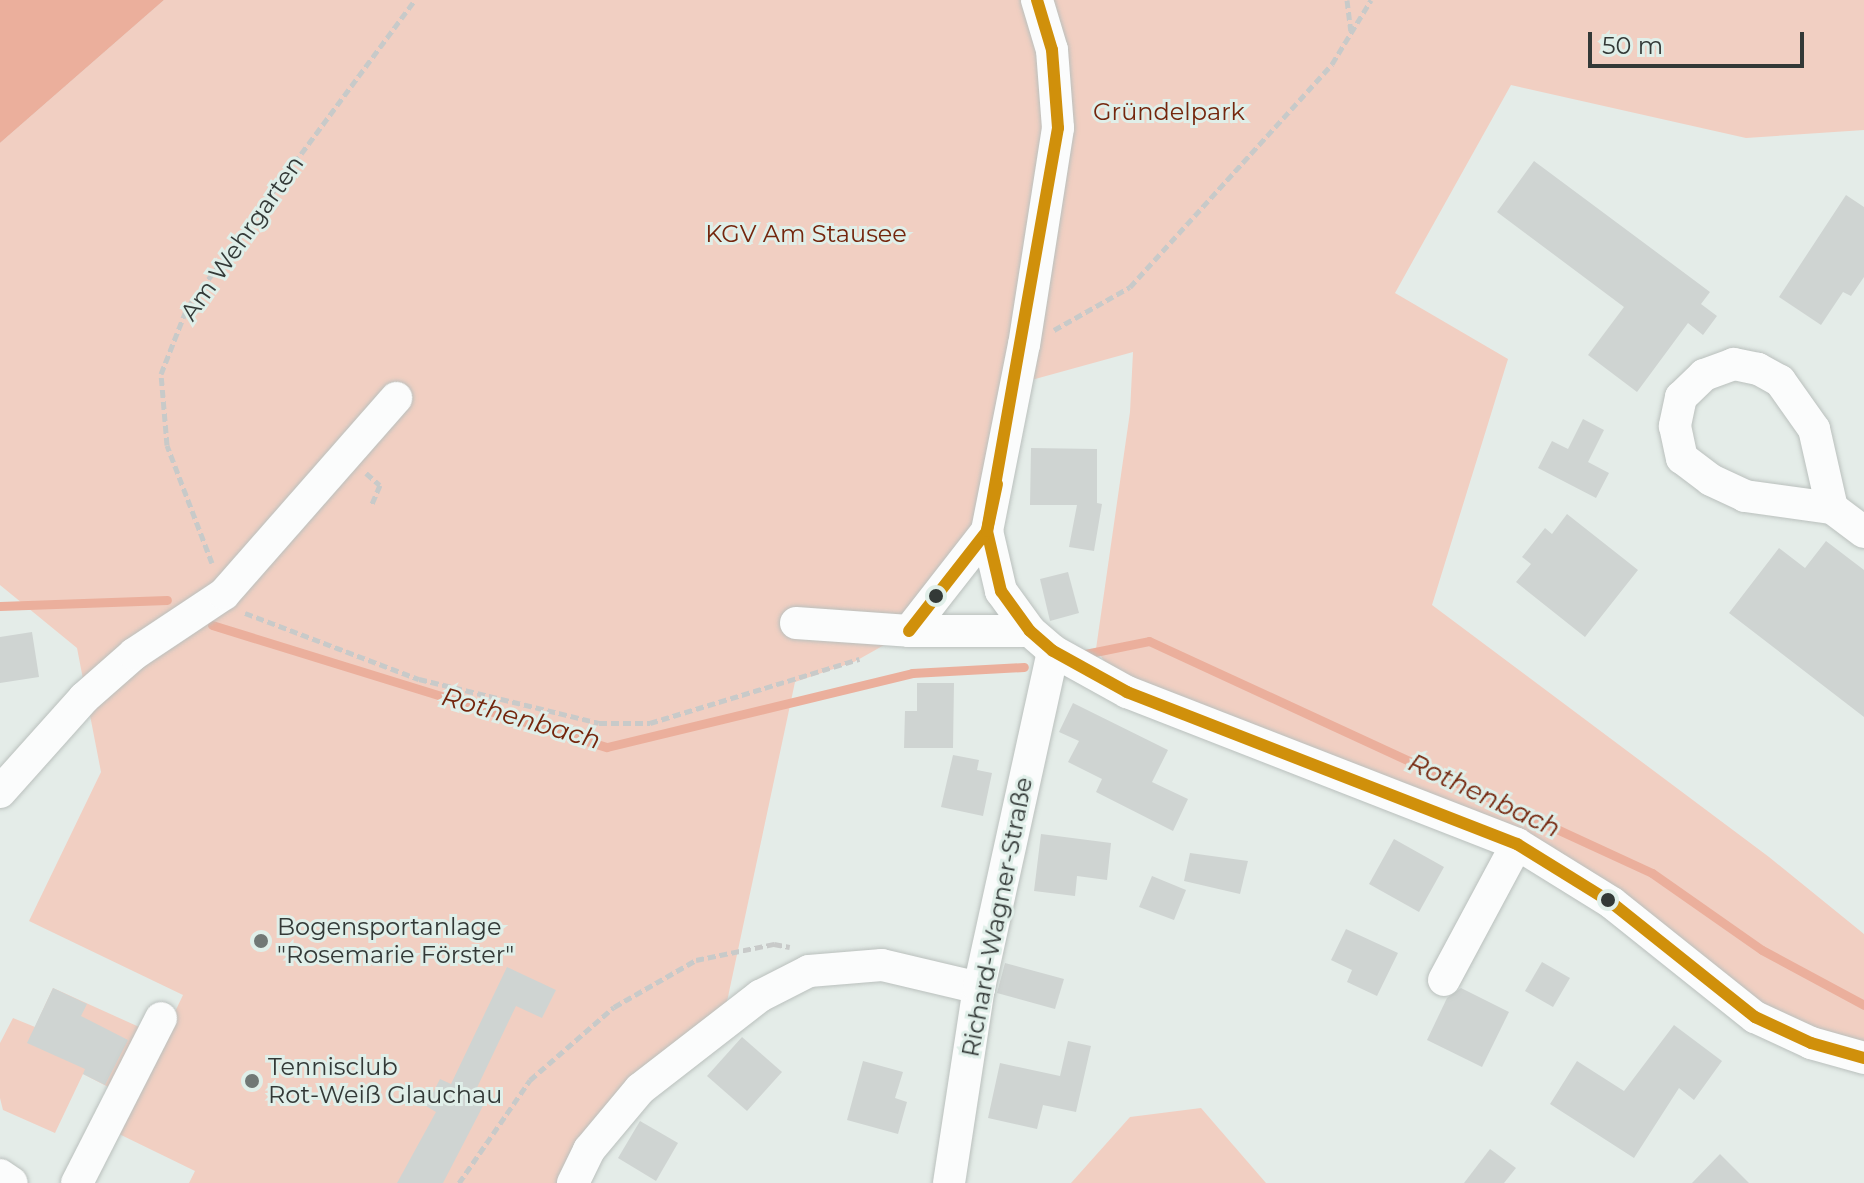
<!DOCTYPE html>
<meta charset="utf-8">
<style>
body{margin:0}
#map{position:relative;width:1864px;height:1183px;overflow:hidden;background:#e4ece8;font-family:Montserrat,sans-serif}
div>[style]{position:absolute}
.green>*{inset:0;background:#f1cfc2}
.water>*{inset:0;background:#ebaf9c}
.stream>*{height:9px;margin:-4.5px;padding:0 4.5px;transform-origin:4.5px;border-radius:4.5px;background:#ebaf9c}
.building>*{inset:0;background:#cfd4d2}
.path>*{height:5px;margin-top:-2.5px;transform-origin:0;background:repeating-linear-gradient(90deg,#c8cac9 0 8px,transparent 0 12px)}
.roads{filter:drop-shadow(0 0 2px #bac0bd) drop-shadow(0 0 2px #bac0bd)}
.minor>*{height:32px;margin:-16px;padding:0 16px;transform-origin:16px;border-radius:16px;background:#fbfcfc}
.bus-1>*{height:12px;margin:-6px;padding:0 6px;transform-origin:6px;border-radius:6px;background:#d0900b}
.dots>*{width:22px;height:22px;translate:-50% -50%;box-sizing:border-box;border:4px solid #e0efe9;border-radius:50%}
span{translate:-50% -50%;white-space:nowrap;text-align:center;line-height:1.15;-webkit-text-stroke:6px #e0efe9;paint-order:stroke}
.park-label{font-size:24px;color:#74260d}
.street-label{font-size:24px;color:#333937}
.poi-label{font-size:24px;color:#333937}
.left{translate:0 -50%;text-align:left}
.water-label{font-size:26px;color:#74260d;font-style:italic}
.scale{position:absolute;left:1588px;top:32px;width:216px;height:36px;box-sizing:border-box;border:4px solid #333937;border-top:0;padding-left:10px;font-size:24px;line-height:28px;white-space:nowrap;color:#333937;-webkit-text-stroke:6px #e0efe9;paint-order:stroke}
</style>
<div id="map">
<div class="green">
<i style="clip-path:polygon(164px 0,1864px 0,1864px 130px,1746px 138px,1511px 85px,1395px 293px,1508px 359px,1432px 605px,1769px 857px,1864px 934px,1864px 1068px,1755px 1017px,1612px 903px,1122px 687px,1096px 649px,1130px 412px,1133px 352px,1017px 384px,987px 531px,909px 631px,854px 662px,795px 682px,722px 1025px,573px 1183px,189px 1183px,195px 1171px,117px 1133px,183px 995px,29px 921px,101px 772px,77px 648px,0 585px,0 143px)"></i>
<i style="clip-path:polygon(53px 988px,148px 1031px,118px 1092px,83px 1074px,55px 1133px,3px 1110px,0 1098px,0 1043px,13px 1018px,35px 1027px)"></i>
<i style="clip-path:polygon(1201px 1108px,1266px 1183px,1071px 1183px,1130px 1117px)"></i>
</div>
<div class="water">
<i style="clip-path:polygon(0 0,164px 0,0 143px)"></i>
</div>
<div class="stream">
<i style="left:0;top:606px;width:167px;rotate:-2.1deg"></i>
<i style="left:212px;top:625px;width:413px;rotate:17.2deg"></i>
<i style="left:607px;top:747px;width:314px;rotate:-13.6deg"></i>
<i style="left:912px;top:673px;width:112px;rotate:-3.1deg"></i>
<i style="left:1085px;top:654px;width:65px;rotate:-11.5deg"></i>
<i style="left:1149px;top:641px;width:554px;rotate:24.76deg"></i>
<i style="left:1652px;top:873px;width:134px;rotate:35deg"></i>
<i style="left:1762px;top:950px;width:116px;rotate:28.3deg"></i>
</div>
<div class="building">
<i style="clip-path:polygon(1534px 161px,1710px 292px,1701px 304px,1717px 316px,1703px 335px,1688px 323px,1637px 392px,1588px 355px,1624px 307px,1497px 212px)"></i>
<i style="clip-path:polygon(1846px 195px,1864px 207px,1864px 277px,1851px 296px,1843px 292px,1821px 325px,1779px 297px)"></i>
<i style="clip-path:polygon(1583px 419px,1604px 430px,1588px 462px,1609px 473px,1596px 498px,1538px 468px,1552px 441px,1568px 449px)"></i>
<i style="clip-path:polygon(1031px 448px,1097px 449px,1097px 503px,1102px 504px,1094px 551px,1069px 547px,1077px 505px,1030px 505px)"></i>
<i style="clip-path:polygon(1567px 514px,1638px 570px,1585px 637px,1516px 582px,1531px 564px,1522px 557px,1545px 528px,1552px 534px)"></i>
<i style="clip-path:polygon(1826px 541px,1864px 570px,1864px 717px,1729px 613px,1779px 548px,1805px 568px)"></i>
<i style="clip-path:polygon(1068px 572px,1079px 613px,1050px 621px,1040px 579px)"></i>
<i style="clip-path:polygon(32px 632px,39px 677px,0 683px,0 637px)"></i>
<i style="clip-path:polygon(917px 683px,954px 683px,953px 748px,904px 748px,905px 711px,917px 711px)"></i>
<i style="clip-path:polygon(1073px 703px,1168px 750px,1152px 782px,1188px 799px,1173px 831px,1096px 792px,1102px 779px,1068px 762px,1079px 741px,1059px 732px)"></i>
<i style="clip-path:polygon(953px 755px,979px 760px,977px 770px,992px 773px,983px 816px,941px 807px)"></i>
<i style="clip-path:polygon(1041px 834px,1111px 843px,1107px 880px,1077px 876px,1075px 896px,1034px 891px)"></i>
<i style="clip-path:polygon(1394px 839px,1444px 867px,1419px 912px,1369px 884px)"></i>
<i style="clip-path:polygon(1190px 853px,1248px 861px,1240px 894px,1184px 881px)"></i>
<i style="clip-path:polygon(1152px 876px,1186px 890px,1174px 920px,1139px 907px)"></i>
<i style="clip-path:polygon(1346px 929px,1398px 953px,1377px 996px,1347px 982px,1352px 970px,1331px 960px)"></i>
<i style="clip-path:polygon(1542px 962px,1570px 978px,1553px 1007px,1525px 991px)"></i>
<i style="clip-path:polygon(1005px 963px,1064px 979px,1055px 1009px,997px 993px)"></i>
<i style="clip-path:polygon(507px 967px,556px 990px,542px 1018px,516px 1006px,473px 1096px,485px 1102px,443px 1183px,397px 1183px,436px 1112px,426px 1106px,440px 1079px,451px 1084px)"></i>
<i style="clip-path:polygon(53px 988px,87px 1004px,81px 1016px,128px 1040px,105px 1085px,83px 1074px,85px 1069px,27px 1043px)"></i>
<i style="clip-path:polygon(1461px 988px,1509px 1012px,1482px 1067px,1427px 1040px,1447px 998px)"></i>
<i style="clip-path:polygon(1674px 1025px,1722px 1061px,1694px 1100px,1679px 1088px,1634px 1158px,1550px 1104px,1577px 1061px,1624px 1091px)"></i>
<i style="clip-path:polygon(742px 1037px,782px 1072px,747px 1111px,707px 1076px)"></i>
<i style="clip-path:polygon(1068px 1041px,1091px 1046px,1076px 1112px,1043px 1105px,1037px 1129px,988px 1118px,1000px 1063px,1060px 1076px)"></i>
<i style="clip-path:polygon(863px 1061px,903px 1072px,895px 1098px,907px 1102px,898px 1134px,847px 1120px)"></i>
<i style="clip-path:polygon(640px 1121px,678px 1143px,656px 1181px,618px 1158px)"></i>
<i style="clip-path:polygon(1490px 1149px,1516px 1168px,1504px 1183px,1464px 1183px)"></i>
<i style="clip-path:polygon(1720px 1154px,1749px 1183px,1692px 1183px)"></i>
</div>
<div class="path">
<i style="left:1347px;top:0;width:31px;rotate:83deg"></i>
<i style="left:1054px;top:330px;width:87px;rotate:-29.5deg"></i>
<i style="left:1130px;top:287px;width:301px;rotate:-47.8deg"></i>
<i style="left:1332px;top:64px;width:75px;rotate:-58.6deg"></i>
<i style="left:366px;top:473px;width:18px;rotate:41deg"></i>
<i style="left:380px;top:485px;width:21px;rotate:113deg"></i>
<i style="left:212px;top:563px;width:126px;rotate:-110.9deg"></i>
<i style="left:167px;top:445px;width:71px;rotate:-94.8deg"></i>
<i style="left:161px;top:374px;width:71px;rotate:-68.5deg"></i>
<i style="left:187px;top:308px;width:383px;rotate:-53.5deg"></i>
<i style="left:245px;top:613px;width:186px;rotate:20.8deg"></i>
<i style="left:419px;top:679px;width:185px;rotate:13.7deg"></i>
<i style="left:599px;top:723px;width:51px"></i>
<i style="left:650px;top:723px;width:219px;rotate:-17deg"></i>
<i style="left:459px;top:1183px;width:125px;rotate:-55.4deg"></i>
<i style="left:530px;top:1080px;width:111px;rotate:-41deg"></i>
<i style="left:614px;top:1007px;width:95px;rotate:-29.8deg"></i>
<i style="left:696px;top:960px;width:80px;rotate:-11.6deg"></i>
<i style="left:774px;top:944px;width:16px;rotate:11deg"></i>
</div>
<div class="roads">
<div class="minor">
<i style="left:1037px;top:0;width:52px;rotate:73.3deg"></i>
<i style="left:1052px;top:50px;width:78px;rotate:85.6deg"></i>
<i style="left:1058px;top:128px;width:219px;rotate:98.9deg"></i>
<i style="left:1024px;top:344px;width:191px;rotate:101.2deg"></i>
<i style="left:987px;top:531px;width:62px;rotate:76.9deg"></i>
<i style="left:1001px;top:591px;width:49px;rotate:54.1deg"></i>
<i style="left:1030px;top:631px;width:30px;rotate:41deg"></i>
<i style="left:1053px;top:651px;width:85px;rotate:29deg"></i>
<i style="left:1127px;top:692px;width:419px;rotate:21.3deg"></i>
<i style="left:1517px;top:844px;width:112px;rotate:31.8deg"></i>
<i style="left:1612px;top:903px;width:183px;rotate:38.6deg"></i>
<i style="left:1755px;top:1017px;width:62px;rotate:24.9deg"></i>
<i style="left:1811px;top:1043px;width:55px;rotate:15.8deg"></i>
<i style="left:1832px;top:508px;width:81px;rotate:-102.8deg"></i>
<i style="left:1814px;top:429px;width:59px;rotate:-125.3deg"></i>
<i style="left:1780px;top:381px;width:25px;rotate:-151deg"></i>
<i style="left:1758px;top:369px;width:25px;rotate:-168deg"></i>
<i style="left:1734px;top:364px;width:32px;rotate:160deg"></i>
<i style="left:1704px;top:375px;width:32px;rotate:136deg"></i>
<i style="left:1681px;top:397px;width:30px;rotate:102deg"></i>
<i style="left:1675px;top:426px;width:33px;rotate:78deg"></i>
<i style="left:1682px;top:458px;width:36px;rotate:37deg"></i>
<i style="left:1711px;top:480px;width:38px;rotate:25deg"></i>
<i style="left:1745px;top:496px;width:88px;rotate:7.9deg"></i>
<i style="left:1832px;top:508px;width:40px;rotate:37deg"></i>
<i style="left:796px;top:623px;width:113px;rotate:4deg"></i>
<i style="left:909px;top:631px;width:121px"></i>
<i style="left:909px;top:631px;width:127px;rotate:-52deg"></i>
<i style="left:0;top:792px;width:126px;rotate:-48.2deg"></i>
<i style="left:84px;top:698px;width:67px;rotate:-41.3deg"></i>
<i style="left:134px;top:654px;width:108px;rotate:-33.7deg"></i>
<i style="left:224px;top:594px;width:261px;rotate:-48.7deg"></i>
<i style="left:1444px;top:980px;width:154px;rotate:-61.8deg"></i>
<i style="left:0;top:1175px;width:14px;rotate:34deg"></i>
<i style="left:77px;top:1183px;width:185px;rotate:-63deg"></i>
<i style="left:573px;top:1183px;width:37px;rotate:-64deg"></i>
<i style="left:589px;top:1150px;width:80px;rotate:-50.1deg"></i>
<i style="left:640px;top:1089px;width:152px;rotate:-37.8deg"></i>
<i style="left:760px;top:996px;width:55px;rotate:-27deg"></i>
<i style="left:809px;top:971px;width:73px;rotate:-4.7deg"></i>
<i style="left:882px;top:965px;width:100px;rotate:13.3deg"></i>
<i style="left:949px;top:1183px;width:197px;rotate:-81.3deg"></i>
<i style="left:979px;top:988px;width:345px;rotate:-77.6deg"></i>
</div>
</div>
<div class="bus-1">
<i style="left:1037px;top:0;width:52px;rotate:73.3deg"></i>
<i style="left:1052px;top:50px;width:78px;rotate:85.6deg"></i>
<i style="left:1058px;top:128px;width:409px;rotate:100deg"></i>
<i style="left:987px;top:531px;width:62px;rotate:76.9deg"></i>
<i style="left:1001px;top:591px;width:49px;rotate:54.1deg"></i>
<i style="left:1030px;top:631px;width:30px;rotate:41deg"></i>
<i style="left:1053px;top:651px;width:85px;rotate:29deg"></i>
<i style="left:1127px;top:692px;width:419px;rotate:21.3deg"></i>
<i style="left:1517px;top:844px;width:112px;rotate:31.8deg"></i>
<i style="left:1612px;top:903px;width:183px;rotate:38.6deg"></i>
<i style="left:1755px;top:1017px;width:62px;rotate:24.9deg"></i>
<i style="left:1811px;top:1043px;width:55px;rotate:15.8deg"></i>
<i style="left:909px;top:631px;width:127px;rotate:-52deg"></i>
<i style="left:987px;top:531px;width:48px;rotate:-78deg"></i>
</div>
<div class="dots">
<i style="left:936px;top:596px;background:#333937"></i>
<i style="left:1608px;top:900px;background:#333937"></i>
<i style="left:261px;top:941px;background:#717875"></i>
<i style="left:252px;top:1081px;background:#717875"></i>
</div>
<div class="park-label">
<span style="left:1169px;top:112px">Gründelpark</span>
<span style="left:806px;top:234px">KGV Am Stausee</span>
</div>
<div class="street-label">
<span style="left:242px;top:238px;rotate:-55deg">Am Wehrgarten</span>
<span style="left:997px;top:917px;rotate:-79deg">Richard-Wagner-Straße</span>
</div>
<div class="poi-label">
<span class="left" style="left:277px;top:941px">Bogensportanlage<br>"Rosemarie Förster"</span>
<span class="left" style="left:268px;top:1081px">Tennisclub<br>Rot-Weiß Glauchau</span>
</div>
<div class="water-label">
<span style="left:521px;top:719px;rotate:16deg">Rothenbach</span>
<span style="left:1484px;top:796px;rotate:25deg">Rothenbach</span>
</div>
<div class="scale">50 m</div>
</div>
